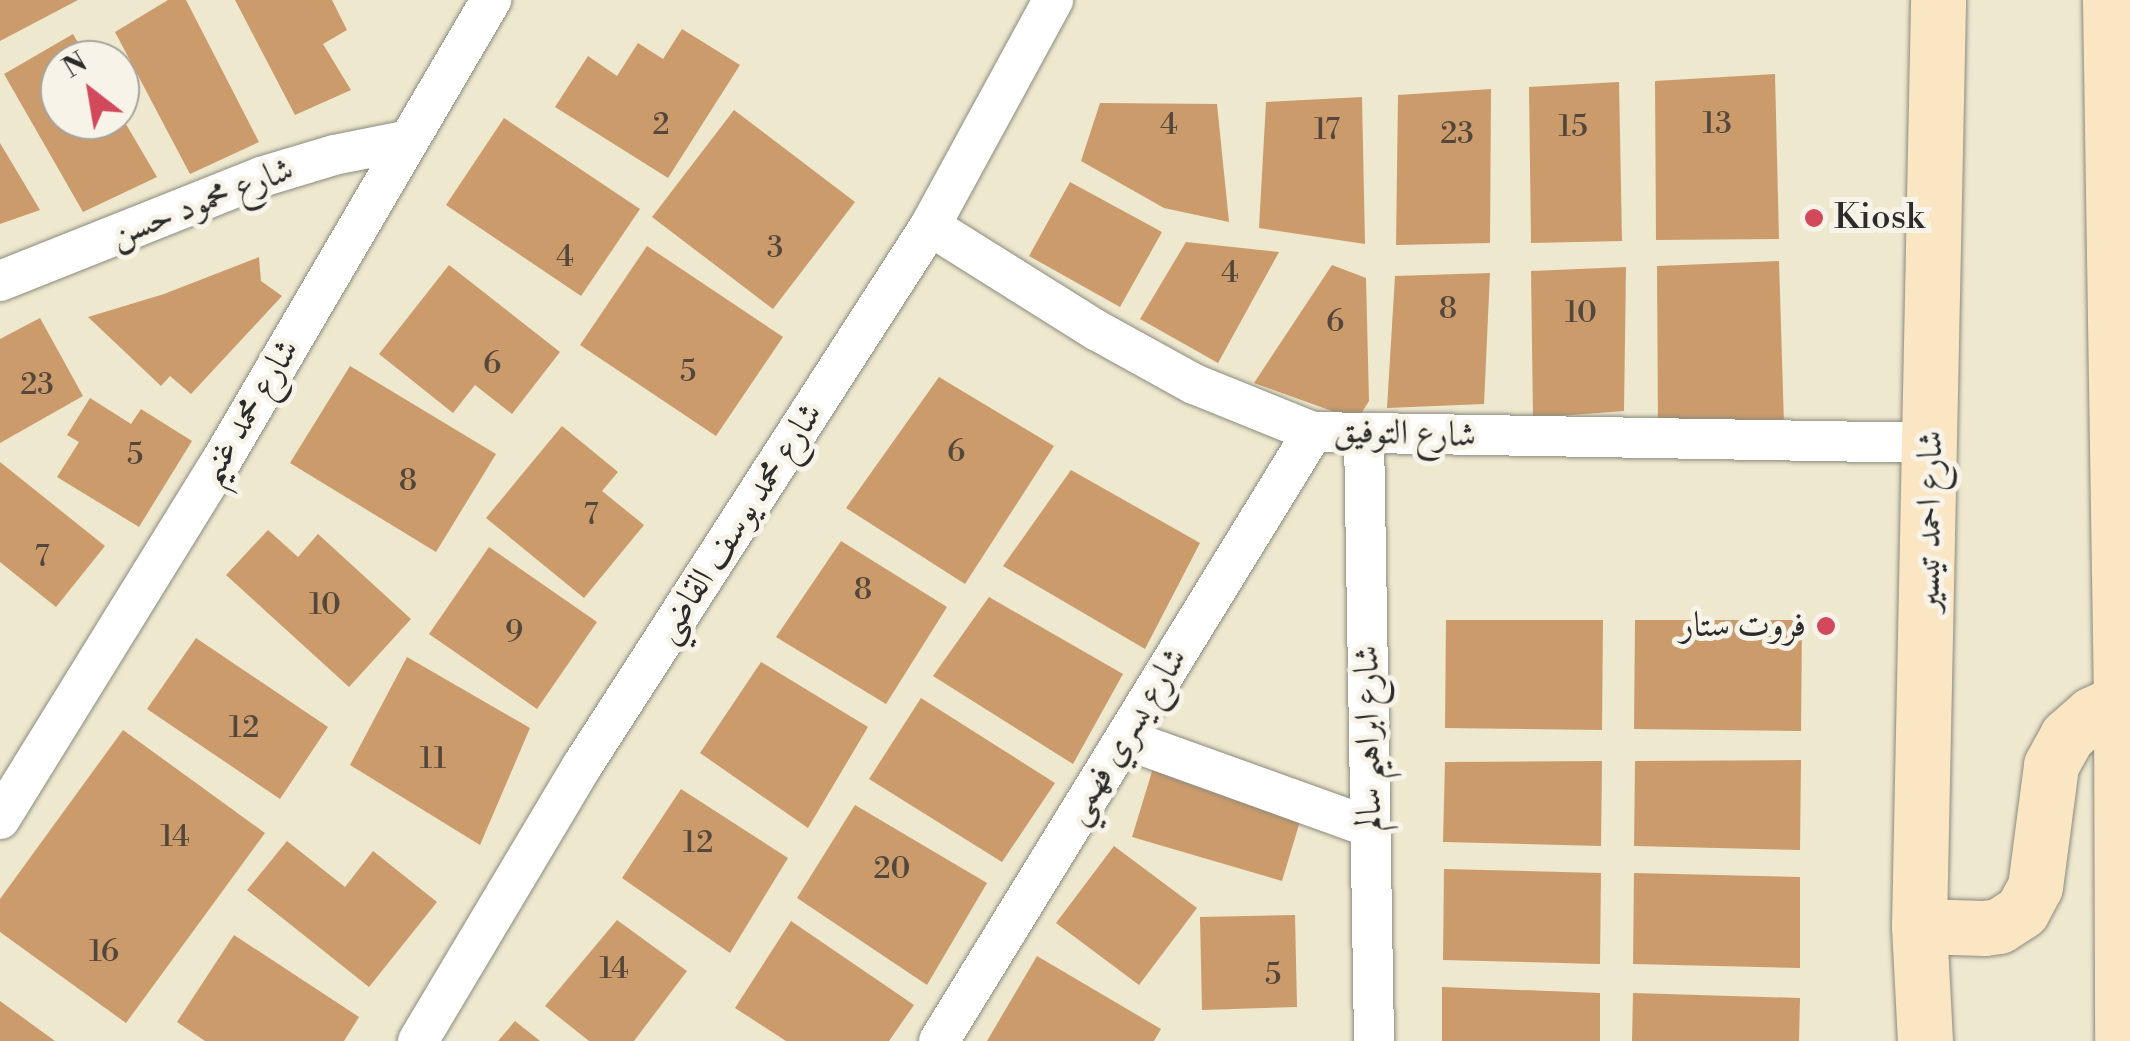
<!DOCTYPE html>
<meta charset="utf-8">
<style>
body{margin:0}
#map{position:relative;width:2130px;height:1041px;overflow:hidden;background:#eee8cf;font-family:"Libre Bodoni",Amiri,serif}
div>[style]{position:absolute}
.building>*{inset:0;background:#cb9b6c}
.roads{filter:drop-shadow(0 0 2px #8c8a7d) drop-shadow(0 0 2px #8c8a7d)}
.minor>*{height:40px;margin:-20px;padding:0 20px;transform-origin:20px;border-radius:20px;background:#fff}
.secondary>*{height:55px;margin:-27.5px;padding:0 27.5px;transform-origin:27.5px;border-radius:27.5px;background:#fbe6c4}
.dots>*{width:28px;height:28px;translate:-50% -50%;box-sizing:border-box;border:5px solid #f7f3e8;border-radius:50%}
span{translate:-50% -50%;white-space:nowrap;text-align:center;line-height:1.15;-webkit-text-stroke:10px #f7f3e8;paint-order:stroke}
.number-label{font-size:30px;color:#53473b}
.number-label span{-webkit-text-stroke-width:0}
.street-label{font-size:35px;color:#2b2b2b}
.poi-label{font-size:35px;color:#2b2b2b}
.left{translate:0 -50%;text-align:left}
.right{translate:-100% -50%;text-align:right}
.north{position:absolute;left:40px;top:40px;width:100px;height:100px;box-sizing:border-box;background:#f7f3e8;border:2px solid #a5a39c;border-radius:50%;rotate:329deg;font-size:28px;font-weight:700;line-height:40px;text-align:center;color:#2b2b2b}
.north::after{content:'';display:block;margin:auto;width:35px;height:45px;background:#d1495b;clip-path:polygon(50% 0,100% 100%,50% 72%,0 100%)}
</style>
<div id="map">
<div class="building">
<i style="clip-path:polygon(0 0,78px 0,0 41px)"></i>
<i style="clip-path:polygon(168px 0,186px 0,259px 142px,190px 174px,115px 32px)"></i>
<i style="clip-path:polygon(235px 0,332px 0,347px 30px,323px 44px,351px 90px,295px 115px)"></i>
<i style="clip-path:polygon(682px 29px,740px 65px,668px 178px,555px 107px,588px 56px,617px 76px,638px 43px,663px 59px)"></i>
<i style="clip-path:polygon(73px 34px,88px 60px,60px 60px,60px 120px,120px 120px,120px 114px,157px 177px,83px 212px,4px 74px)"></i>
<i style="clip-path:polygon(1775px 74px,1779px 239px,1656px 240px,1655px 81px)"></i>
<i style="clip-path:polygon(1619px 82px,1622px 241px,1531px 243px,1529px 87px)"></i>
<i style="clip-path:polygon(1491px 89px,1490px 243px,1396px 245px,1398px 95px)"></i>
<i style="clip-path:polygon(1362px 97px,1365px 244px,1259px 228px,1266px 102px)"></i>
<i style="clip-path:polygon(1100px 103px,1217px 104px,1229px 222px,1164px 208px,1081px 161px)"></i>
<i style="clip-path:polygon(734px 110px,855px 202px,773px 309px,652px 217px)"></i>
<i style="clip-path:polygon(504px 118px,640px 209px,581px 296px,446px 205px)"></i>
<i style="clip-path:polygon(0 143px,40px 210px,0 224px)"></i>
<i style="clip-path:polygon(1070px 182px,1162px 232px,1120px 307px,1029px 256px)"></i>
<i style="clip-path:polygon(1186px 242px,1279px 252px,1218px 363px,1140px 319px)"></i>
<i style="clip-path:polygon(647px 246px,783px 337px,716px 436px,580px 345px)"></i>
<i style="clip-path:polygon(259px 257px,261px 281px,282px 296px,191px 394px,170px 376px,161px 386px,88px 317px,164px 294px)"></i>
<i style="clip-path:polygon(1779px 261px,1784px 425px,1658px 431px,1657px 266px)"></i>
<i style="clip-path:polygon(449px 265px,560px 352px,512px 414px,475px 385px,453px 413px,379px 354px)"></i>
<i style="clip-path:polygon(1332px 265px,1366px 278px,1369px 401px,1357px 420px,1254px 383px)"></i>
<i style="clip-path:polygon(1626px 267px,1624px 411px,1533px 418px,1531px 271px)"></i>
<i style="clip-path:polygon(1490px 273px,1484px 404px,1387px 408px,1395px 276px)"></i>
<i style="clip-path:polygon(40px 318px,83px 396px,0 443px,0 339px)"></i>
<i style="clip-path:polygon(350px 366px,496px 454px,436px 552px,290px 463px)"></i>
<i style="clip-path:polygon(939px 377px,1054px 446px,965px 584px,846px 508px)"></i>
<i style="clip-path:polygon(90px 398px,131px 424px,141px 409px,192px 441px,139px 527px,57px 477px,79px 442px,67px 435px)"></i>
<i style="clip-path:polygon(562px 426px,618px 472px,602px 491px,644px 525px,584px 598px,486px 518px)"></i>
<i style="clip-path:polygon(0 462px,105px 546px,56px 607px,0 562px)"></i>
<i style="clip-path:polygon(1071px 470px,1200px 543px,1145px 649px,1003px 566px)"></i>
<i style="clip-path:polygon(268px 530px,298px 557px,318px 534px,411px 619px,349px 687px,226px 575px)"></i>
<i style="clip-path:polygon(841px 541px,947px 607px,886px 704px,776px 637px)"></i>
<i style="clip-path:polygon(489px 547px,597px 622px,537px 709px,429px 634px)"></i>
<i style="clip-path:polygon(989px 597px,1123px 674px,1073px 764px,933px 676px)"></i>
<i style="clip-path:polygon(1446px 620px,1603px 620px,1602px 730px,1445px 728px)"></i>
<i style="clip-path:polygon(1635px 620px,1802px 620px,1801px 731px,1634px 729px)"></i>
<i style="clip-path:polygon(196px 638px,328px 727px,280px 799px,147px 709px)"></i>
<i style="clip-path:polygon(407px 657px,530px 728px,480px 845px,350px 765px)"></i>
<i style="clip-path:polygon(761px 662px,868px 727px,808px 828px,700px 753px)"></i>
<i style="clip-path:polygon(921px 698px,1055px 783px,1002px 862px,869px 779px)"></i>
<i style="clip-path:polygon(123px 730px,265px 833px,126px 1023px,0 932px,0 899px)"></i>
<i style="clip-path:polygon(1801px 760px,1800px 850px,1634px 846px,1635px 761px)"></i>
<i style="clip-path:polygon(1602px 761px,1601px 846px,1443px 842px,1445px 762px)"></i>
<i style="clip-path:polygon(1154px 765px,1304px 808px,1282px 881px,1132px 837px)"></i>
<i style="clip-path:polygon(681px 789px,788px 858px,730px 953px,622px 878px)"></i>
<i style="clip-path:polygon(855px 805px,987px 883px,927px 985px,797px 898px)"></i>
<i style="clip-path:polygon(287px 841px,345px 887px,373px 851px,437px 902px,369px 987px,247px 890px)"></i>
<i style="clip-path:polygon(1114px 846px,1197px 908px,1139px 985px,1056px 923px)"></i>
<i style="clip-path:polygon(1444px 869px,1601px 873px,1600px 964px,1443px 960px)"></i>
<i style="clip-path:polygon(1634px 873px,1800px 877px,1800px 968px,1633px 964px)"></i>
<i style="clip-path:polygon(1295px 915px,1297px 1007px,1202px 1010px,1200px 917px)"></i>
<i style="clip-path:polygon(617px 920px,687px 971px,634px 1041px,589px 1041px,545px 1006px)"></i>
<i style="clip-path:polygon(791px 921px,914px 1005px,889px 1041px,786px 1041px,735px 1008px)"></i>
<i style="clip-path:polygon(234px 935px,359px 1017px,344px 1041px,205px 1041px,177px 1022px)"></i>
<i style="clip-path:polygon(1037px 956px,1161px 1029px,1154px 1041px,987px 1041px)"></i>
<i style="clip-path:polygon(1442px 987px,1600px 993px,1600px 1041px,1442px 1041px)"></i>
<i style="clip-path:polygon(1633px 993px,1800px 998px,1799px 1041px,1632px 1041px)"></i>
<i style="clip-path:polygon(0 1001px,55px 1041px,0 1041px)"></i>
<i style="clip-path:polygon(515px 1021px,540px 1041px,498px 1041px)"></i>
</div>
<div class="roads">
<div class="minor">
<i style="left:930px;top:226px;width:196px;rotate:32.1deg"></i>
<i style="left:1096px;top:330px;width:112px;rotate:28.9deg"></i>
<i style="left:1194px;top:384px;width:128px;rotate:22deg"></i>
<i style="left:1313px;top:432px;width:619px;rotate:1.02deg"></i>
<i style="left:0;top:281px;width:281px;rotate:-21.7deg"></i>
<i style="left:261px;top:177px;width:76px;rotate:-16.8deg"></i>
<i style="left:334px;top:155px;width:76px;rotate:-11.3deg"></i>
<i style="left:1364px;top:435px;width:606px;rotate:89.05deg"></i>
<i style="left:1125px;top:739px;width:260px;rotate:19.8deg"></i>
<i style="left:0;top:819px;width:416px;rotate:-58.3deg"></i>
<i style="left:219px;top:465px;width:539px;rotate:-59.67deg"></i>
<i style="left:418px;top:1041px;width:320px;rotate:-59.2deg"></i>
<i style="left:582px;top:766px;width:642px;rotate:-57.2deg"></i>
<i style="left:930px;top:226px;width:257px;rotate:-61.4deg"></i>
<i style="left:939px;top:1041px;width:715px;rotate:-58.45deg"></i>
</div>
<div class="secondary">
<i style="left:2110px;top:0;width:701px;rotate:89.1deg"></i>
<i style="left:2121px;top:701px;width:340px;rotate:89.8deg"></i>
<i style="left:1919px;top:926px;width:65px;rotate:1.8deg"></i>
<i style="left:1984px;top:928px;width:15px;rotate:-8deg"></i>
<i style="left:1999px;top:926px;width:27px;rotate:-33deg"></i>
<i style="left:2022px;top:911px;width:27px;rotate:-62deg"></i>
<i style="left:2035px;top:887px;width:123px;rotate:-82.5deg"></i>
<i style="left:2051px;top:765px;width:33px;rotate:-61deg"></i>
<i style="left:2067px;top:736px;width:33px;rotate:-41deg"></i>
<i style="left:2092px;top:714px;width:32px;rotate:-24deg"></i>
<i style="left:1925px;top:1041px;width:115px;rotate:-93deg"></i>
<i style="left:1919px;top:926px;width:926px;rotate:-88.82deg"></i>
</div>
</div>
<div class="dots">
<i style="left:1814px;top:218px;background:#d1495b"></i>
<i style="left:1826px;top:626px;background:#d1495b"></i>
</div>
<div class="number-label">
<span style="left:1717px;top:124px">13</span>
<span style="left:661px;top:125px">2</span>
<span style="left:1169px;top:125px">4</span>
<span style="left:1573px;top:127px">15</span>
<span style="left:1327px;top:130px">17</span>
<span style="left:1457px;top:134px">23</span>
<span style="left:775px;top:248px">3</span>
<span style="left:565px;top:257px">4</span>
<span style="left:1230px;top:273px">4</span>
<span style="left:1448px;top:309px">8</span>
<span style="left:1581px;top:313px">10</span>
<span style="left:1335px;top:322px">6</span>
<span style="left:492px;top:364px">6</span>
<span style="left:688px;top:372px">5</span>
<span style="left:37px;top:385px">23</span>
<span style="left:956px;top:452px">6</span>
<span style="left:135px;top:455px">5</span>
<span style="left:408px;top:481px">8</span>
<span style="left:591px;top:515px">7</span>
<span style="left:42px;top:557px">7</span>
<span style="left:863px;top:590px">8</span>
<span style="left:325px;top:605px">10</span>
<span style="left:514px;top:632px">9</span>
<span style="left:244px;top:728px">12</span>
<span style="left:433px;top:759px">11</span>
<span style="left:175px;top:837px">14</span>
<span style="left:698px;top:843px">12</span>
<span style="left:892px;top:869px">20</span>
<span style="left:104px;top:952px">16</span>
<span style="left:614px;top:969px">14</span>
<span style="left:1273px;top:975px">5</span>
</div>
<div class="street-label">
<span style="left:202px;top:203px;rotate:-21deg">شارع محمود حسن</span>
<span style="left:249px;top:412px;rotate:-59deg">شارع محمد غنيم</span>
<span style="left:1405px;top:434px;rotate:2deg">شارع التوفيق</span>
<span style="left:1930px;top:521px;rotate:-89deg">شارع احمد تيسير</span>
<span style="left:739px;top:523px;rotate:-57deg">شارع محمد يوسف القاضي</span>
<span style="left:1126px;top:736px;rotate:-58deg">شارع يسري فهمي</span>
<span style="left:1369px;top:738px;rotate:-91deg">شارع ابراهيم سالم</span>
</div>
<div class="poi-label">
<span class="left" style="left:1834px;top:218px">Kiosk</span>
<span class="right" style="left:1806px;top:626px">فروت ستار</span>
</div>
<div class="north">N</div>
</div>
